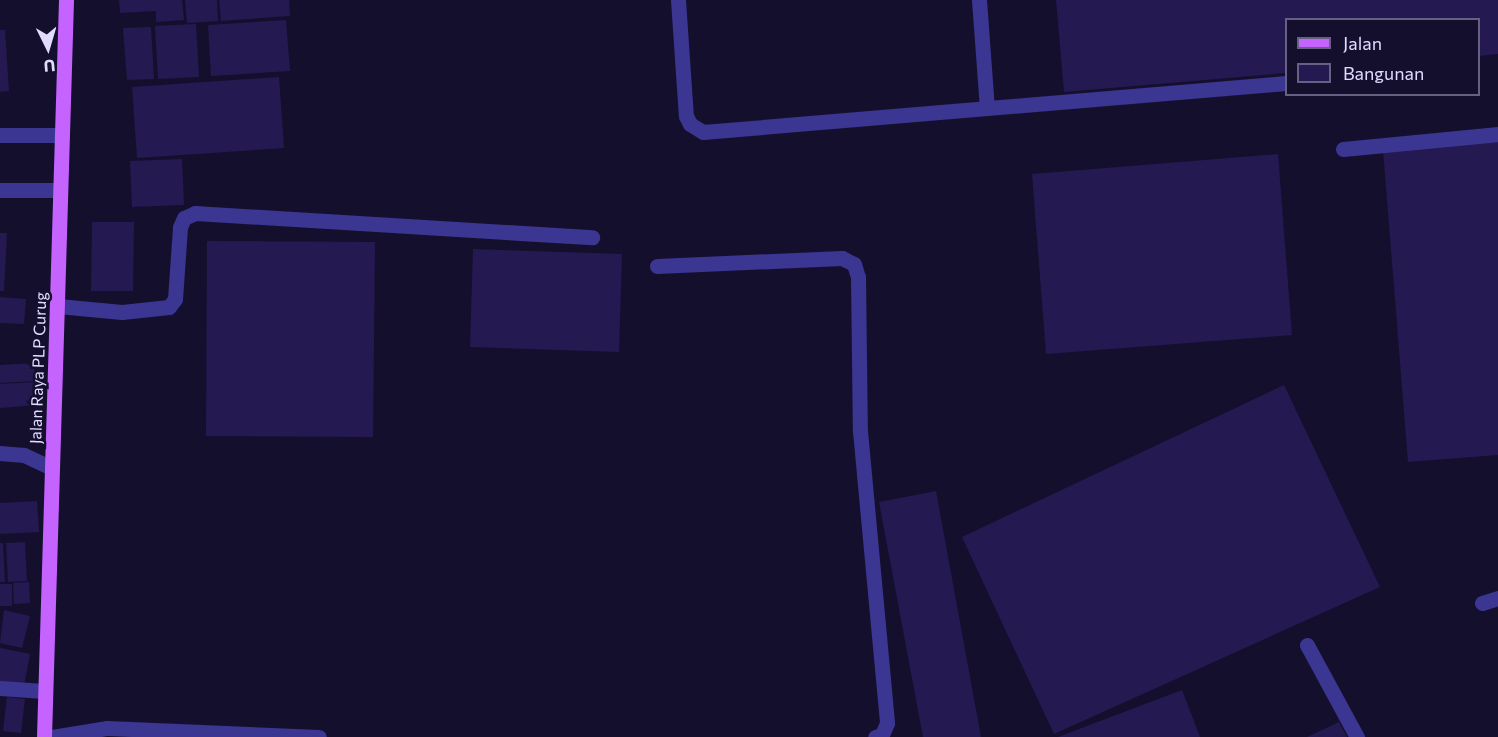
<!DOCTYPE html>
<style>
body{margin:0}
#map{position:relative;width:1498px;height:737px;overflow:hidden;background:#150f2e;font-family:Commissioner,sans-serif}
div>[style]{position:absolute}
.building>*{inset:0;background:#251951}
.minor>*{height:15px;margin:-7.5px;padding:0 7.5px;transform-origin:7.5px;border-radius:7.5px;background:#3a3691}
.major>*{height:15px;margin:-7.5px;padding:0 7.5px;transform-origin:7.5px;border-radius:7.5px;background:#c563ff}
span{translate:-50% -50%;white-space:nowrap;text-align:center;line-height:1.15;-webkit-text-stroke:5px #150f2e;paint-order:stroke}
.street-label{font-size:16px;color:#e0dcff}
.legend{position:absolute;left:1285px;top:18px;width:195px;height:78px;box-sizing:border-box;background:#150f2e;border:2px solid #666182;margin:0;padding:8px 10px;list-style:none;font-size:18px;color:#e0dcff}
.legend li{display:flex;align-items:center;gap:12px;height:30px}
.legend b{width:30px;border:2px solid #666182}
.north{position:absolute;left:18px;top:18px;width:60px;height:60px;-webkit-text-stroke:4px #150f2e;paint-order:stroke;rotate:175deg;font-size:16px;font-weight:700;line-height:24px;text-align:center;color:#e0dcff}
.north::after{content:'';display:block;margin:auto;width:21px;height:27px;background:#e0dcff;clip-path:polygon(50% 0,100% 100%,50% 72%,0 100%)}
</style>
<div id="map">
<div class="building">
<i style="clip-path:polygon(119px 0,182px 0,184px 20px,156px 22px,156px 11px,120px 13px)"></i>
<i style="clip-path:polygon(185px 0,217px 0,218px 21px,187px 23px)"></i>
<i style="clip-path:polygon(219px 0,289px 0,290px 16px,221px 21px)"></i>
<i style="clip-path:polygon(1056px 0,1498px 0,1498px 54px,1479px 56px,1479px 20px,1286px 20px,1286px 73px,1064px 92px)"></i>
<i style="clip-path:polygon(286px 20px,290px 71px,211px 76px,208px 25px)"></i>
<i style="clip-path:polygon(196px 24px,199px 77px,158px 79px,155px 26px)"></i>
<i style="clip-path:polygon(151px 27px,154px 79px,127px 80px,123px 28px)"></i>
<i style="clip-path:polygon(0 30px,5px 30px,9px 91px,0 92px)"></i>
<i style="clip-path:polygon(279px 77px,284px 148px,137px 158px,132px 87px)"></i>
<i style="clip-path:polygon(1498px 141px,1498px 455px,1408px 462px,1383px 150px)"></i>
<i style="clip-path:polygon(1278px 154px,1292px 335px,1046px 354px,1032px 174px)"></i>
<i style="clip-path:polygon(182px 159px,184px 205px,132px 207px,130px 161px)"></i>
<i style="clip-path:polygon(92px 222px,134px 222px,133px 291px,91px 291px)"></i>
<i style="clip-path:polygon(0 233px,7px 233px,4px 291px,0 291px)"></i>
<i style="clip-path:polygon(207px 241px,375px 242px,373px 437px,206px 436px)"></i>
<i style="clip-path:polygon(473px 249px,622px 254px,619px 352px,470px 347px)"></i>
<i style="clip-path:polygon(0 297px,26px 299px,24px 324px,0 323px)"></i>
<i style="clip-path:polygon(34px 363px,35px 381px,0 383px,0 365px)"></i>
<i style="clip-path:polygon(35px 382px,37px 405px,0 408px,0 384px)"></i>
<i style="clip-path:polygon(1284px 385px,1380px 587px,1054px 734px,962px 537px)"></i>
<i style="clip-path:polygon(936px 491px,981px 737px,923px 737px,879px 502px)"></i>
<i style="clip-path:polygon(37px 501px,39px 532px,0 534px,0 503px)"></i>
<i style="clip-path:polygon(25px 542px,27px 581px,8px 582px,6px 543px)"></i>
<i style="clip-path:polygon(0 543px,3px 543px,5px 582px,0 582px)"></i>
<i style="clip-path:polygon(29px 582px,30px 603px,14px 604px,13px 583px)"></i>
<i style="clip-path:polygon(0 584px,12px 584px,12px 606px,0 606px)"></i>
<i style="clip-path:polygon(4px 610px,30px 616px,22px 648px,0 643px)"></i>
<i style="clip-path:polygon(0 648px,30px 654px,23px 691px,0 686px)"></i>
<i style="clip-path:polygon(1182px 690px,1200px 737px,1058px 737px)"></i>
<i style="clip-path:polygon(7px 697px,25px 699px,21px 733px,3px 731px)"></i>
<i style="clip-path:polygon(1339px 722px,1347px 737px,1307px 737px)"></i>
</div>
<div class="minor">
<i style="left:678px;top:0;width:116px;rotate:86.1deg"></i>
<i style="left:686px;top:116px;width:9px;rotate:63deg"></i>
<i style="left:690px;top:124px;width:15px;rotate:32deg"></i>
<i style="left:703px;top:132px;width:585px;rotate:-4.8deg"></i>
<i style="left:979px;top:0;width:108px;rotate:85.8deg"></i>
<i style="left:0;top:135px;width:62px"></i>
<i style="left:1343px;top:149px;width:156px;rotate:-5.5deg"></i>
<i style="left:0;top:190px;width:60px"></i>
<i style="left:657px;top:266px;width:185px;rotate:-2.5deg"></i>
<i style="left:842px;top:258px;width:13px;rotate:27deg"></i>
<i style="left:854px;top:264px;width:14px;rotate:73deg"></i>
<i style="left:858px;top:277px;width:154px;rotate:89.3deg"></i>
<i style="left:860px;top:431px;width:293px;rotate:84.7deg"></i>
<i style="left:887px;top:723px;width:13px;rotate:113deg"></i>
<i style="left:882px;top:735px;width:7px;rotate:164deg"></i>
<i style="left:58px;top:306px;width:64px;rotate:5.4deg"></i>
<i style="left:122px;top:312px;width:47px;rotate:-6.1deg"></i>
<i style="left:169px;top:307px;width:10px;rotate:-53deg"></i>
<i style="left:175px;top:299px;width:72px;rotate:-86deg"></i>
<i style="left:180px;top:227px;width:10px;rotate:-66deg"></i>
<i style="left:184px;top:218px;width:12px;rotate:-24deg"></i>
<i style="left:195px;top:213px;width:398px;rotate:3.5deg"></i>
<i style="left:0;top:453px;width:24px;rotate:5deg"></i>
<i style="left:24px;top:455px;width:31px;rotate:25deg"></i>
<i style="left:1482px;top:603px;width:17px;rotate:-17deg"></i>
<i style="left:1307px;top:645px;width:105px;rotate:61.5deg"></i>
<i style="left:0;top:688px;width:44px;rotate:3.9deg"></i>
<i style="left:52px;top:737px;width:56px;rotate:-9.3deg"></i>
<i style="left:107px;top:728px;width:212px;rotate:2.4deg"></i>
</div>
<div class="major">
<i style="left:44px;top:737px;width:737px;rotate:-88.29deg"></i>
</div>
<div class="street-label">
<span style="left:38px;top:368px;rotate:-88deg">Jalan Raya PLP Curug</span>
</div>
<ul class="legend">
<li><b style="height:8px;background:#c563ff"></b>Jalan</li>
<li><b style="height:16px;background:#251951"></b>Bangunan</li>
</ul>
<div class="north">U</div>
</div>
